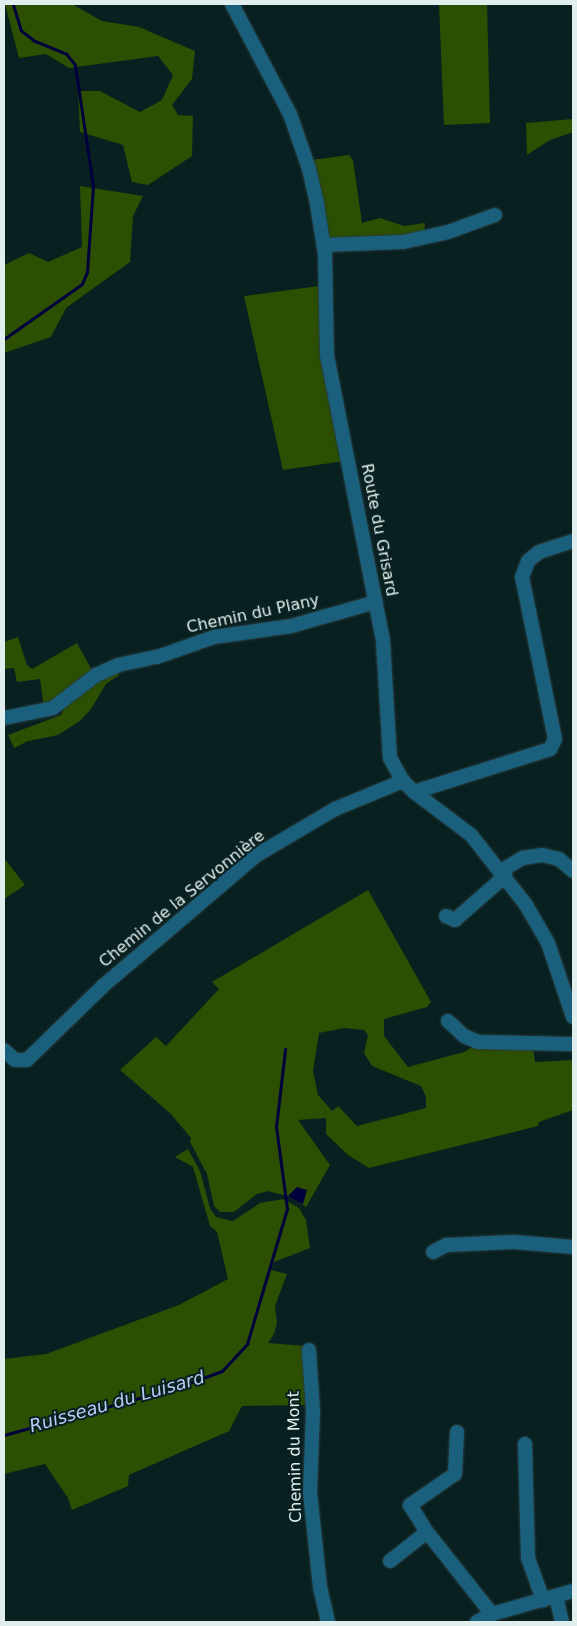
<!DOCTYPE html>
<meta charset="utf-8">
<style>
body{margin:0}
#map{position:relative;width:577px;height:1626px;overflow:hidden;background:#092021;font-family:"DejaVu Sans",sans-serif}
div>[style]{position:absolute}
.green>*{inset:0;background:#2c4f02}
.water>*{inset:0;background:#00003d}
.stream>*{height:2.5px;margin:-1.25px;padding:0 1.25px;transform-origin:1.25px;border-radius:1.25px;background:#00003d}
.roads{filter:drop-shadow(0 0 1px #273d3e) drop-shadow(0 0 1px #273d3e)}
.minor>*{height:14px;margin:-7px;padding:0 7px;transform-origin:7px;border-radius:7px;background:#1a5f7b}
span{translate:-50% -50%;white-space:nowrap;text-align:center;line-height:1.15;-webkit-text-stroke:4px #092021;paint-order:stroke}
.street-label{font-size:16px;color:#e1eeee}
.water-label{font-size:18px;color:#b8cef5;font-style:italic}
.frame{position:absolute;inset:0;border:5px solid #e1eeee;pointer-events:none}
</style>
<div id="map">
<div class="green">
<i style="clip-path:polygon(5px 4px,72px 4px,102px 21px,139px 27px,195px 51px,192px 79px,172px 105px,178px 115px,193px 116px,192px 156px,148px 185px,132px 182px,123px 145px,80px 132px,78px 91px,100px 91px,140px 112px,162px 100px,173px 75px,158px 56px,69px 68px,46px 54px,19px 58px)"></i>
<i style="clip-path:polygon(439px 4px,487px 4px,490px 123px,444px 125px)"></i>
<i style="clip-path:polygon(573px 119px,573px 132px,550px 140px,527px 155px,526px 123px)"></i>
<i style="clip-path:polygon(349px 155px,353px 160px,362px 223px,380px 218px,404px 226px,425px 223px,424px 235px,328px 239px,312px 160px)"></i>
<i style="clip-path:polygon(80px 186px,143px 196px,133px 216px,130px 262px,66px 308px,51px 337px,4px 353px,4px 265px,29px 253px,48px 262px,82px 247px)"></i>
<i style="clip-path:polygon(319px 286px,322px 356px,344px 461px,283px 470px,244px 296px)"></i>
<i style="clip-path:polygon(18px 637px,27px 665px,32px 669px,77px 643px,93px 672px,44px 708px,40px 679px,17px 682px,14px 668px,4px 669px,4px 642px)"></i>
<i style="clip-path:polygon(117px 672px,119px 675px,106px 684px,91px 709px,80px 721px,58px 735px,28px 741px,14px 748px,8px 735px,61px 715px,66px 705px,91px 685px)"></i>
<i style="clip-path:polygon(4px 858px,25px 885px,4px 899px)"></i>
<i style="clip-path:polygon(evenodd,368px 890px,431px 1002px,427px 1007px,384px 1019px,384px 1036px,408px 1067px,464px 1052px,474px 1046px,533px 1048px,535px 1062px,573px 1060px,573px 1110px,539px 1122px,538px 1126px,369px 1168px,348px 1155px,326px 1134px,326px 1118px,298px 1120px,330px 1165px,306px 1207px,294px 1198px,268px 1191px,257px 1194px,234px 1212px,220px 1212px,214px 1206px,207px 1174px,190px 1142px,191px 1138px,170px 1113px,120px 1070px,156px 1037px,166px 1046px,219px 989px,212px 982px,368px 890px,344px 1028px,364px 1030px,368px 1035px,364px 1053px,372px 1066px,421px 1086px,426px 1097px,426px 1108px,357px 1126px,338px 1106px,332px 1111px,318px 1095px,313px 1071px,319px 1033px,344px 1028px)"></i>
<i style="clip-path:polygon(188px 1149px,200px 1171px,210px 1208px,216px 1217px,233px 1221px,260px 1203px,283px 1199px,299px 1208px,306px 1220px,310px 1248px,274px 1262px,271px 1270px,287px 1274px,275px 1306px,277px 1323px,274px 1334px,268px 1343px,306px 1346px,311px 1405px,242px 1406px,229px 1431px,129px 1475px,128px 1486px,72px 1510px,68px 1498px,45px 1464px,4px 1474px,4px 1359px,46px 1354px,179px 1305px,228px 1279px,217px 1232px,210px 1226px,193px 1167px,175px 1157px)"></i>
</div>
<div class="water">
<i style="clip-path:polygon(297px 1187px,307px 1190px,303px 1204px,288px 1196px)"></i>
</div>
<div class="stream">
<i style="left:4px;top:339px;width:95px;rotate:-35.2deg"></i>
<i style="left:82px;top:284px;width:13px;rotate:-67deg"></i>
<i style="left:87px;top:272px;width:86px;rotate:-86deg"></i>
<i style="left:93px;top:186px;width:122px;rotate:-98.5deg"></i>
<i style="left:75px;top:65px;width:14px;rotate:-129deg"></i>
<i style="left:66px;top:54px;width:35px;rotate:-158deg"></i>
<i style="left:34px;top:41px;width:16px;rotate:-142deg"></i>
<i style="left:21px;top:31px;width:28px;rotate:-107deg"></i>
<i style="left:4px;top:1435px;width:181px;rotate:-15.3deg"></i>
<i style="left:179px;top:1387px;width:46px;rotate:-20.4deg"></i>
<i style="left:222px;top:1371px;width:37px;rotate:-47deg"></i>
<i style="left:247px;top:1344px;width:141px;rotate:-73.5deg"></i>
<i style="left:287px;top:1209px;width:83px;rotate:-97.6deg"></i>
<i style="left:276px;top:1127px;width:78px;rotate:-83.3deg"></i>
</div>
<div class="roads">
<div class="minor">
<i style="left:232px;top:4px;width:124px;rotate:62.2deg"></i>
<i style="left:290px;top:114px;width:58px;rotate:70.9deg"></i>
<i style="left:309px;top:169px;width:37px;rotate:77deg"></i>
<i style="left:317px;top:205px;width:50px;rotate:80.7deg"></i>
<i style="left:325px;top:254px;width:101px;rotate:88.9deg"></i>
<i style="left:327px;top:355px;width:291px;rotate:78.9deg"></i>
<i style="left:383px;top:641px;width:117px;rotate:86.6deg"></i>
<i style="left:390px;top:758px;width:26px;rotate:61deg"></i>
<i style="left:403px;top:781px;width:16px;rotate:45deg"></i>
<i style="left:414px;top:792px;width:71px;rotate:37deg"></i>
<i style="left:471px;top:835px;width:89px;rotate:51.8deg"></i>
<i style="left:526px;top:905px;width:44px;rotate:59.9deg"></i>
<i style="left:548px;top:943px;width:78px;rotate:71.3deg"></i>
<i style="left:324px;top:245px;width:79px;rotate:-2.2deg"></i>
<i style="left:403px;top:242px;width:46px;rotate:-12.5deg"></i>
<i style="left:448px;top:232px;width:50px;rotate:-19.9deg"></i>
<i style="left:4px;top:718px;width:50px;rotate:-11.5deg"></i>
<i style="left:53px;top:708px;width:54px;rotate:-37.5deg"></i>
<i style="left:96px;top:675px;width:24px;rotate:-24deg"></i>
<i style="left:118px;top:665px;width:40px;rotate:-12deg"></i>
<i style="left:157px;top:657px;width:60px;rotate:-19.3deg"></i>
<i style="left:214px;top:637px;width:78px;rotate:-8.1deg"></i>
<i style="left:291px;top:626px;width:88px;rotate:-15.8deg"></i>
<i style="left:414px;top:792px;width:143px;rotate:-17.5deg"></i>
<i style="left:550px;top:749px;width:11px;rotate:-63deg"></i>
<i style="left:555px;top:739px;width:165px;rotate:-101.5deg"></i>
<i style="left:522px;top:577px;width:17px;rotate:-69deg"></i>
<i style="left:528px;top:561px;width:14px;rotate:-39deg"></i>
<i style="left:539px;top:552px;width:36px;rotate:-18deg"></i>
<i style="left:501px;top:871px;width:26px;rotate:-31deg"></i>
<i style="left:523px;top:858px;width:19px;rotate:-9deg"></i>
<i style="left:542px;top:855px;width:17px;rotate:13deg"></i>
<i style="left:559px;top:859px;width:18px;rotate:41deg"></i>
<i style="left:446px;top:916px;width:10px;rotate:24deg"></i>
<i style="left:455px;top:920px;width:67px;rotate:-41.3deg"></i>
<i style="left:448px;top:1021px;width:22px;rotate:43deg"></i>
<i style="left:464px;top:1036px;width:15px;rotate:23deg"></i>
<i style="left:478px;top:1042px;width:95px;rotate:1.2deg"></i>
<i style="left:4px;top:1050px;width:15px;rotate:42deg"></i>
<i style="left:15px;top:1060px;width:12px"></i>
<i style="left:27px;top:1060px;width:106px;rotate:-44.2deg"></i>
<i style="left:103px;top:986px;width:202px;rotate:-40.4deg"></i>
<i style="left:257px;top:855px;width:91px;rotate:-30.5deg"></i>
<i style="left:335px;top:809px;width:74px;rotate:-22.4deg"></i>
<i style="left:433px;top:1252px;width:15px;rotate:-28deg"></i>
<i style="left:446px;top:1245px;width:68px;rotate:-2.5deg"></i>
<i style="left:514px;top:1242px;width:59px;rotate:4.8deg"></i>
<i style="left:309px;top:1350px;width:60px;rotate:86.2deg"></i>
<i style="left:313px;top:1410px;width:82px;rotate:92.1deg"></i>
<i style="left:310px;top:1492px;width:96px;rotate:84deg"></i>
<i style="left:320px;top:1587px;width:36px;rotate:77deg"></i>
<i style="left:457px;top:1432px;width:42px;rotate:92.7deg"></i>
<i style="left:455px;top:1474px;width:55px;rotate:145.4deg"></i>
<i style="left:410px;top:1505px;width:32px;rotate:58deg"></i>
<i style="left:427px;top:1532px;width:105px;rotate:51.6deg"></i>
<i style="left:525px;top:1444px;width:114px;rotate:88.5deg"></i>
<i style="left:528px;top:1558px;width:45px;rotate:70.3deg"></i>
<i style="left:390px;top:1561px;width:47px;rotate:-38.1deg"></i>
<i style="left:556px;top:1596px;width:27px;rotate:77deg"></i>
<i style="left:477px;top:1622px;width:17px;rotate:-28deg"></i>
<i style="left:492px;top:1614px;width:84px;rotate:-15.9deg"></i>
</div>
</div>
<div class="street-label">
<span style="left:379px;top:530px;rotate:79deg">Route du Grisard</span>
<span style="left:253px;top:614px;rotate:-12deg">Chemin du Plany</span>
<span style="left:182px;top:899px;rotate:-39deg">Chemin de la Servonnière</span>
<span style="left:295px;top:1457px;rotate:-91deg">Chemin du Mont</span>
</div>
<div class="water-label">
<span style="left:117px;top:1402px;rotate:-16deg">Ruisseau du Luisard</span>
</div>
<div class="frame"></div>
</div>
